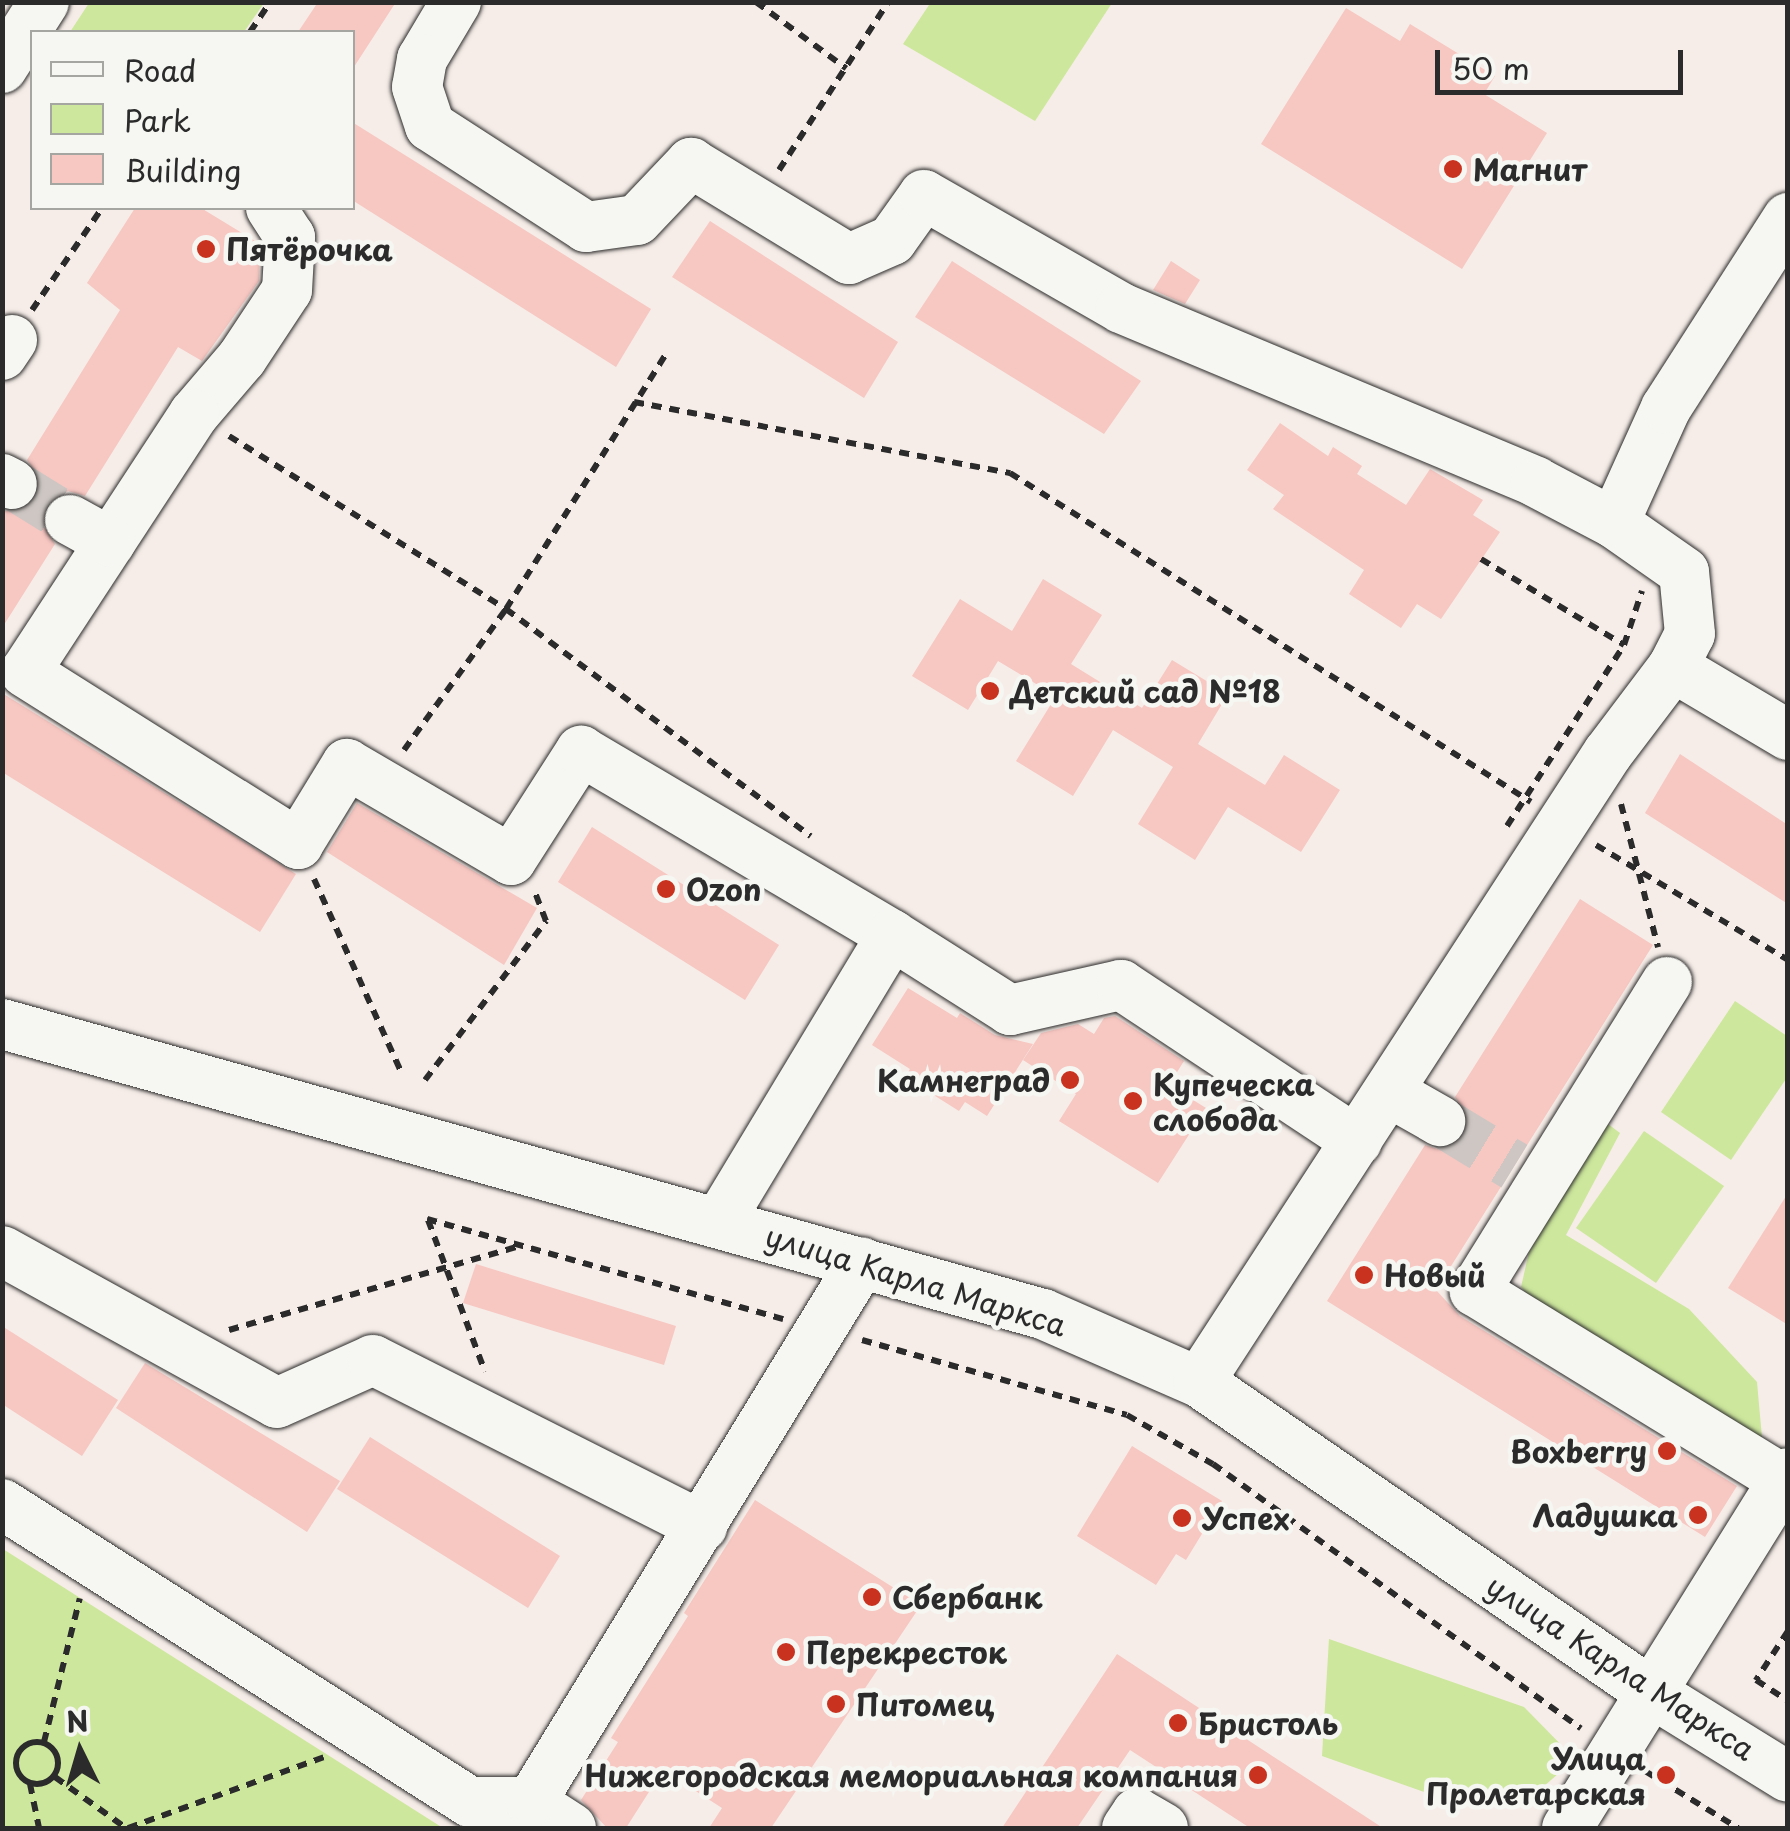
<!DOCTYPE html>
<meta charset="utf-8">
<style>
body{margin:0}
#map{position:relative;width:1790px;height:1831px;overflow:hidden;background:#f6ede8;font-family:"Playpen Sans",sans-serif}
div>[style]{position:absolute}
.green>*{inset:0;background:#cde79d}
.building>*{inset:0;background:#f7c7c2}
.minor-tunnel>*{height:50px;margin-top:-25px;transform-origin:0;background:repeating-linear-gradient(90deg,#cdc6c2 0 50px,transparent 0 75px)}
.path>*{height:6px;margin-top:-3px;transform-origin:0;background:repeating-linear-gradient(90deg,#2b2b2b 0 10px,transparent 0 18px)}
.path>.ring{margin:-3px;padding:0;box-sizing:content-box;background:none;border:6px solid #2b2b2b;border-radius:50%}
.roads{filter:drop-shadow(0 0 2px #2b2b2b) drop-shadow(0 0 2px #2b2b2b)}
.minor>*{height:50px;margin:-25px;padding:0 25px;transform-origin:25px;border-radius:25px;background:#f6f6f2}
.dots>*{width:28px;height:28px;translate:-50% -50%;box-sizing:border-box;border:5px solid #f6f6f2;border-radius:50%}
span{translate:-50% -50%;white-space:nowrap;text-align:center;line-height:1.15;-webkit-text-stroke:9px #f6f6f2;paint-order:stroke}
.poi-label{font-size:30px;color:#2b2b2b;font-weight:700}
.left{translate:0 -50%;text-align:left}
.right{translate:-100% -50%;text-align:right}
.street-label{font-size:30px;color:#2b2b2b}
.frame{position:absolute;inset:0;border:5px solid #2b2b2b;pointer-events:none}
.legend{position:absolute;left:30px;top:30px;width:325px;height:180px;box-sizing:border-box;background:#f6f6f2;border:2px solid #a5a5a2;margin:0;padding:12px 18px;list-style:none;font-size:30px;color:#2b2b2b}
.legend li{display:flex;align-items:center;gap:20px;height:50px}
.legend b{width:50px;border:2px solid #a5a5a2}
.north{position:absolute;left:30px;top:1701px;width:100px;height:100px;-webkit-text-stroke:8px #f6f6f2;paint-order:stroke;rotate:355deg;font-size:28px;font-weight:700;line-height:40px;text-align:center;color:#2b2b2b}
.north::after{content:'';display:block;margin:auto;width:35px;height:45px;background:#2b2b2b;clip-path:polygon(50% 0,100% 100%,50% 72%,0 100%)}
.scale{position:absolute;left:1435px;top:50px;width:248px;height:45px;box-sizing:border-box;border:5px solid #2b2b2b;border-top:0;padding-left:12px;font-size:30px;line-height:35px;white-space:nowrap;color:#2b2b2b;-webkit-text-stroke:8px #f6f6f2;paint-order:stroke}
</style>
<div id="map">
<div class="green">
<i style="clip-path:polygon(931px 2px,1112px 2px,1112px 3px,1035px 121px,903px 44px)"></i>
<i style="clip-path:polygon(89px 3px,89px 2px,264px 3px,244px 32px,70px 32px)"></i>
<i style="clip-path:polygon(1735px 1001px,1787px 1036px,1788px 1076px,1731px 1160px,1661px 1112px)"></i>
<i style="clip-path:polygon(1600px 1118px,1620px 1133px,1566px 1235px,1689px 1309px,1757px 1382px,1763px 1449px,1612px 1394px,1521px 1287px,1529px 1252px)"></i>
<i style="clip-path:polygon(1644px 1131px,1724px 1186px,1656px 1283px,1576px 1228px)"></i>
<i style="clip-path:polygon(3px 1549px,443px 1828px,3px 1828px)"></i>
<i style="clip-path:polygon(1329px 1639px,1524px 1707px,1575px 1759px,1543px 1787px,1427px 1793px,1322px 1756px)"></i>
</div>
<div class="building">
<i style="clip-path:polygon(318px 2px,396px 2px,352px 70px,352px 32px,298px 32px)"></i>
<i style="clip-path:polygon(1346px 8px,1400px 41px,1410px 24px,1495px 76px,1484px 94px,1547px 133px,1462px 269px,1261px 144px)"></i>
<i style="clip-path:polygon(352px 122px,651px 309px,616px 367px,352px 200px)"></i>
<i style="clip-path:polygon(135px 208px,201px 208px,260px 244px,259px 281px,202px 361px,178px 347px,85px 496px,68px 491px,45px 505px,41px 522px,55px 544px,2px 628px,2px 511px,27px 508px,37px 498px,41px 481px,27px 460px,120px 310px,87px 283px)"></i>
<i style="clip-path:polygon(710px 221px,898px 342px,864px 398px,672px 277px)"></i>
<i style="clip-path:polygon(952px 261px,1141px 381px,1104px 434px,915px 317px)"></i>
<i style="clip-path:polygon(1171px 261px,1200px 280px,1185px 304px,1153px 290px)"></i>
<i style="clip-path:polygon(1280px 423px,1328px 456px,1333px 447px,1362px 466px,1357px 474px,1406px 505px,1430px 469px,1483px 500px,1473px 515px,1500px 532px,1441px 619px,1417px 604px,1401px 628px,1349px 594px,1364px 570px,1273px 509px,1284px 495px,1247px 470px)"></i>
<i style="clip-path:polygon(1043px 579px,1102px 615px,1071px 664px,1142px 708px,1172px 660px,1228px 694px,1198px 744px,1265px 785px,1284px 755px,1340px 790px,1301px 852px,1228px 807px,1195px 860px,1138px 824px,1173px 767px,1113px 730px,1073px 796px,1016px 761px,1056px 696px,998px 661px,968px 710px,912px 676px,960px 599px,1012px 631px)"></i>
<i style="clip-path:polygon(2px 693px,296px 874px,260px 932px,2px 772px)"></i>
<i style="clip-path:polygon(1680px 754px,1788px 825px,1788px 904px,1645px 813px)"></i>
<i style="clip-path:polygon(357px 803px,537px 908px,504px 965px,327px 852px)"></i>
<i style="clip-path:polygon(592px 827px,779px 945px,745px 1000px,558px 882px)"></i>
<i style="clip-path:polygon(1580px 899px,1653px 945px,1436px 1290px,1460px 1316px,1737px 1486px,1705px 1537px,1327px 1301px,1425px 1145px,1441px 1150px,1464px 1136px,1469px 1120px,1455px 1097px)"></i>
<i style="clip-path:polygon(908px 988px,957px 1018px,960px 1013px,995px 1035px,1033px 1044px,987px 1116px,965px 1102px,959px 1111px,905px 1077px,910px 1069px,872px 1045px)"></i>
<i style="clip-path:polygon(1115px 1016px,1184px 1061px,1169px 1085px,1206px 1108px,1158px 1183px,1059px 1121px,1076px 1094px,1023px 1060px,1041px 1033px,1078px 1024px,1094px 1034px,1104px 1018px)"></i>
<i style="clip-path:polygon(1788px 1193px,1788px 1325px,1728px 1288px)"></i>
<i style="clip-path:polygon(476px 1264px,676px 1326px,664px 1365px,463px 1303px)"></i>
<i style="clip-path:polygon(2px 1326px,118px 1400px,82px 1456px,2px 1404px)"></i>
<i style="clip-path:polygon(145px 1363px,340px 1481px,307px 1532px,116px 1408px)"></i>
<i style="clip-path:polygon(370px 1437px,560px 1556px,528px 1608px,337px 1489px)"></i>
<i style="clip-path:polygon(1132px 1446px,1222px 1501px,1186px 1560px,1176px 1554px,1156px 1585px,1077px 1536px)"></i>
<i style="clip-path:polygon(755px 1500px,921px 1605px,771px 1828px,709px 1828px,722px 1808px,663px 1770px,626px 1828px,607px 1828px,581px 1800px,618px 1742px,611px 1738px,688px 1616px,684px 1613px)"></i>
<i style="clip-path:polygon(1117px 1654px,1231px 1729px,1383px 1828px,1250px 1828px,1130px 1750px,1077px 1828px,1002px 1828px)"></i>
</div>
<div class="minor-tunnel">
<i style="left:12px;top:484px;width:68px;rotate:31.8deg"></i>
<i style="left:1440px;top:1121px;width:87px;rotate:31.3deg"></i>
</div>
<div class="path">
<i style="left:756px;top:2px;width:112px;rotate:36.3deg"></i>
<i style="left:250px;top:32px;width:36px;rotate:-56deg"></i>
<i style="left:779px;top:170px;width:200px;rotate:-57deg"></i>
<i style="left:32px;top:310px;width:124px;rotate:-55.5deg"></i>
<i style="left:634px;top:402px;width:383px;rotate:10.7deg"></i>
<i style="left:1010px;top:473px;width:616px;rotate:32.27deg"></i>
<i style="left:229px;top:436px;width:327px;rotate:32deg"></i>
<i style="left:506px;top:609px;width:380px;rotate:36.7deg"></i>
<i style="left:1481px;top:559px;width:167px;rotate:31deg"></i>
<i style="left:404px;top:750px;width:174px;rotate:-54.1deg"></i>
<i style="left:506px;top:609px;width:305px;rotate:-57.9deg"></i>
<i style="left:1621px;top:804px;width:148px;rotate:75.5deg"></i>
<i style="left:1507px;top:826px;width:216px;rotate:-57.1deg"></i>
<i style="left:1624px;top:645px;width:57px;rotate:-71.6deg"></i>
<i style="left:1596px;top:845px;width:224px;rotate:30.9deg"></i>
<i style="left:314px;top:879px;width:214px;rotate:65.7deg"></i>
<i style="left:425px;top:1080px;width:200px;rotate:-52.7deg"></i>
<i style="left:546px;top:921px;width:34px;rotate:-111deg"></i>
<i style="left:427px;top:1219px;width:370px;rotate:15.7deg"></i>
<i style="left:428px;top:1220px;width:162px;rotate:69.4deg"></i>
<i style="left:229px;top:1330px;width:303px;rotate:-16.1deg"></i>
<i style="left:862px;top:1340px;width:275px;rotate:15.8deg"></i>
<i style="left:1127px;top:1415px;width:99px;rotate:29.7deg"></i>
<i style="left:1213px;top:1464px;width:453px;rotate:35.7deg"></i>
<i style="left:1788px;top:1631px;width:59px;rotate:123.1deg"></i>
<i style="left:1756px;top:1680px;width:38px;rotate:33deg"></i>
<i class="ring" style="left:16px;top:1742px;width:36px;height:36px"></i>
<i style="left:44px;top:1742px;width:148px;rotate:-76deg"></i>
<i style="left:1645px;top:1771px;width:109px;rotate:31.5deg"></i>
<i style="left:55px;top:1777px;width:87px;rotate:35.7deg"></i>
<i style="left:30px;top:1784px;width:45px;rotate:78.4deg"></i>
<i style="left:128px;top:1828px;width:208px;rotate:-19.9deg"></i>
</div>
<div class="roads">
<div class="minor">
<i style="left:456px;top:2px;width:66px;rotate:120.8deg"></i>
<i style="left:422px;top:59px;width:28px;rotate:100deg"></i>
<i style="left:417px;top:87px;width:41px;rotate:71.6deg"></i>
<i style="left:430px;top:126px;width:186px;rotate:32.9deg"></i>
<i style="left:586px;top:227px;width:51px;rotate:-7.8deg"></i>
<i style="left:637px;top:220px;width:79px;rotate:-46.5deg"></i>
<i style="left:691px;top:163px;width:185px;rotate:31.3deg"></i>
<i style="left:849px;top:259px;width:47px;rotate:-23.8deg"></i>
<i style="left:892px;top:240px;width:55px;rotate:-54.6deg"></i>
<i style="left:924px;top:195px;width:227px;rotate:29.8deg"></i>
<i style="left:1121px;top:308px;width:450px;rotate:22.7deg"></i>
<i style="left:1536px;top:482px;width:88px;rotate:27.7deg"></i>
<i style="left:2px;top:68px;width:78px;rotate:-57.5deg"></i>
<i style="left:271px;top:208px;width:35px;rotate:57deg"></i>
<i style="left:290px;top:237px;width:53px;rotate:93.2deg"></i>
<i style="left:287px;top:290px;width:82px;rotate:123.5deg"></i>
<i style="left:242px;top:358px;width:74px;rotate:130.6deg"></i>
<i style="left:194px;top:414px;width:308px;rotate:123.2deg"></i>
<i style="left:25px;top:672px;width:323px;rotate:32.2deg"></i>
<i style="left:298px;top:844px;width:94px;rotate:-58.5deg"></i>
<i style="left:347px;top:764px;width:190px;rotate:30.3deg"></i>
<i style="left:511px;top:860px;width:130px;rotate:-57.3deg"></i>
<i style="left:581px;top:751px;width:361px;rotate:30.6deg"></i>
<i style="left:892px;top:935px;width:333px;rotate:121.1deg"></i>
<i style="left:2px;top:355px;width:18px;rotate:-56deg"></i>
<i style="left:2px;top:479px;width:11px;rotate:27deg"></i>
<i style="left:70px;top:520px;width:46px;rotate:28.8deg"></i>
<i style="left:1673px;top:667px;width:134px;rotate:30.6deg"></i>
<i style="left:892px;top:935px;width:140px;rotate:32.4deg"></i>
<i style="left:1010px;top:1010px;width:114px;rotate:-12.7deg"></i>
<i style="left:1121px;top:985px;width:283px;rotate:33.5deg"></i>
<i style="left:1667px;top:982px;width:364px;rotate:121.9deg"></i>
<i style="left:1475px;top:1291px;width:361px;rotate:31.5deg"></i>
<i style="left:2px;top:1024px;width:1081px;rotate:15.57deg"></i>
<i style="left:1043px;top:1314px;width:170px;rotate:23.6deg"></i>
<i style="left:1199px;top:1382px;width:546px;rotate:34.48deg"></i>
<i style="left:1649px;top:1691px;width:163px;rotate:31.7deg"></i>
<i style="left:1389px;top:1092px;width:59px;rotate:29.6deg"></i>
<i style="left:2px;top:1251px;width:314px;rotate:28.9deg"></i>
<i style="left:277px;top:1403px;width:105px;rotate:-24.1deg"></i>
<i style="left:373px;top:1360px;width:369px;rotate:26.8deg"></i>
<i style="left:1199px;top:1382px;width:750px;rotate:-56.97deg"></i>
<i style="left:1608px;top:753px;width:108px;rotate:-52.9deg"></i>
<i style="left:1673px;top:667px;width:37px;rotate:-63deg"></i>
<i style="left:1690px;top:634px;width:62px;rotate:-95.5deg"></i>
<i style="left:1684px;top:572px;width:85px;rotate:-145deg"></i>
<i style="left:1614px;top:523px;width:126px;rotate:-65.7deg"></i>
<i style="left:1666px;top:408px;width:226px;rotate:-57.3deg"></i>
<i style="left:2px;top:1504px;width:555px;rotate:32.49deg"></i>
<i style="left:470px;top:1802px;width:61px"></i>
<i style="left:571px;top:1828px;width:48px;rotate:-147deg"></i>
<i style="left:531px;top:1802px;width:633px;rotate:-58.49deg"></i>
<i style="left:1127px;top:1828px;width:18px;rotate:-56deg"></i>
<i style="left:1137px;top:1813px;width:30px;rotate:30deg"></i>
<i style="left:1567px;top:1828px;width:418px;rotate:-58.1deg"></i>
</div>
</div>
<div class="dots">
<i style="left:1453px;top:169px;background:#c8321e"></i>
<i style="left:206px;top:249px;background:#c8321e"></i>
<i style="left:990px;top:691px;background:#c8321e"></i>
<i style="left:666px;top:889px;background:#c8321e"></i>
<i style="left:1070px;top:1080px;background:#c8321e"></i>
<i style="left:1133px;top:1101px;background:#c8321e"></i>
<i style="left:1364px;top:1275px;background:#c8321e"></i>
<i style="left:1667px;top:1451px;background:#c8321e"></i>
<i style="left:1698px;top:1515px;background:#c8321e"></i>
<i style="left:1182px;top:1518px;background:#c8321e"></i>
<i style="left:872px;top:1597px;background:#c8321e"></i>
<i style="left:786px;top:1652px;background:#c8321e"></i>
<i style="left:836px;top:1704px;background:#c8321e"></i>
<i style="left:1178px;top:1723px;background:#c8321e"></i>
<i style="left:1258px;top:1775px;background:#c8321e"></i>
<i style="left:1666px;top:1775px;background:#c8321e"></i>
</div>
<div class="poi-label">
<span class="left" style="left:1473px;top:169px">Магнит</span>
<span class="left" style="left:226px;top:249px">Пятёрочка</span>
<span class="left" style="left:1010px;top:691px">Детский сад №18</span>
<span class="left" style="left:686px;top:889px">Ozon</span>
<span class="right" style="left:1050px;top:1080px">Камнеград</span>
<span class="left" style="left:1153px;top:1101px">Купеческа<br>слобода</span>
<span class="left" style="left:1384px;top:1275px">Новый</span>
<span class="right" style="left:1647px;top:1451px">Boxberry</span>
<span class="right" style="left:1678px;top:1515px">Ладушка</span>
<span class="left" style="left:1202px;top:1518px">Успех</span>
<span class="left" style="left:892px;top:1597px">Сбербанк</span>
<span class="left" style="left:806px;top:1652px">Перекресток</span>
<span class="left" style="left:856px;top:1704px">Питомец</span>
<span class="left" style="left:1198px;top:1723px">Бристоль</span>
<span class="right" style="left:1646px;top:1775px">Улица<br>Пролетарская</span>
<span class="right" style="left:1238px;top:1775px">Нижегородская мемориальная компания</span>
</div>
<div class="street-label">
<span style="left:916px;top:1280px;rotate:17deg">улица Карла Маркса</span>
<span style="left:1621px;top:1667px;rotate:33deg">улица Карла Маркса</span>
</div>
<div class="frame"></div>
<ul class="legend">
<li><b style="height:12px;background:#f6f6f2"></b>Road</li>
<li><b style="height:28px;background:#cde79d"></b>Park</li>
<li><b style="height:28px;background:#f7c7c2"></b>Building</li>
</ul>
<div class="north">N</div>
<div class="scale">50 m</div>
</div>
